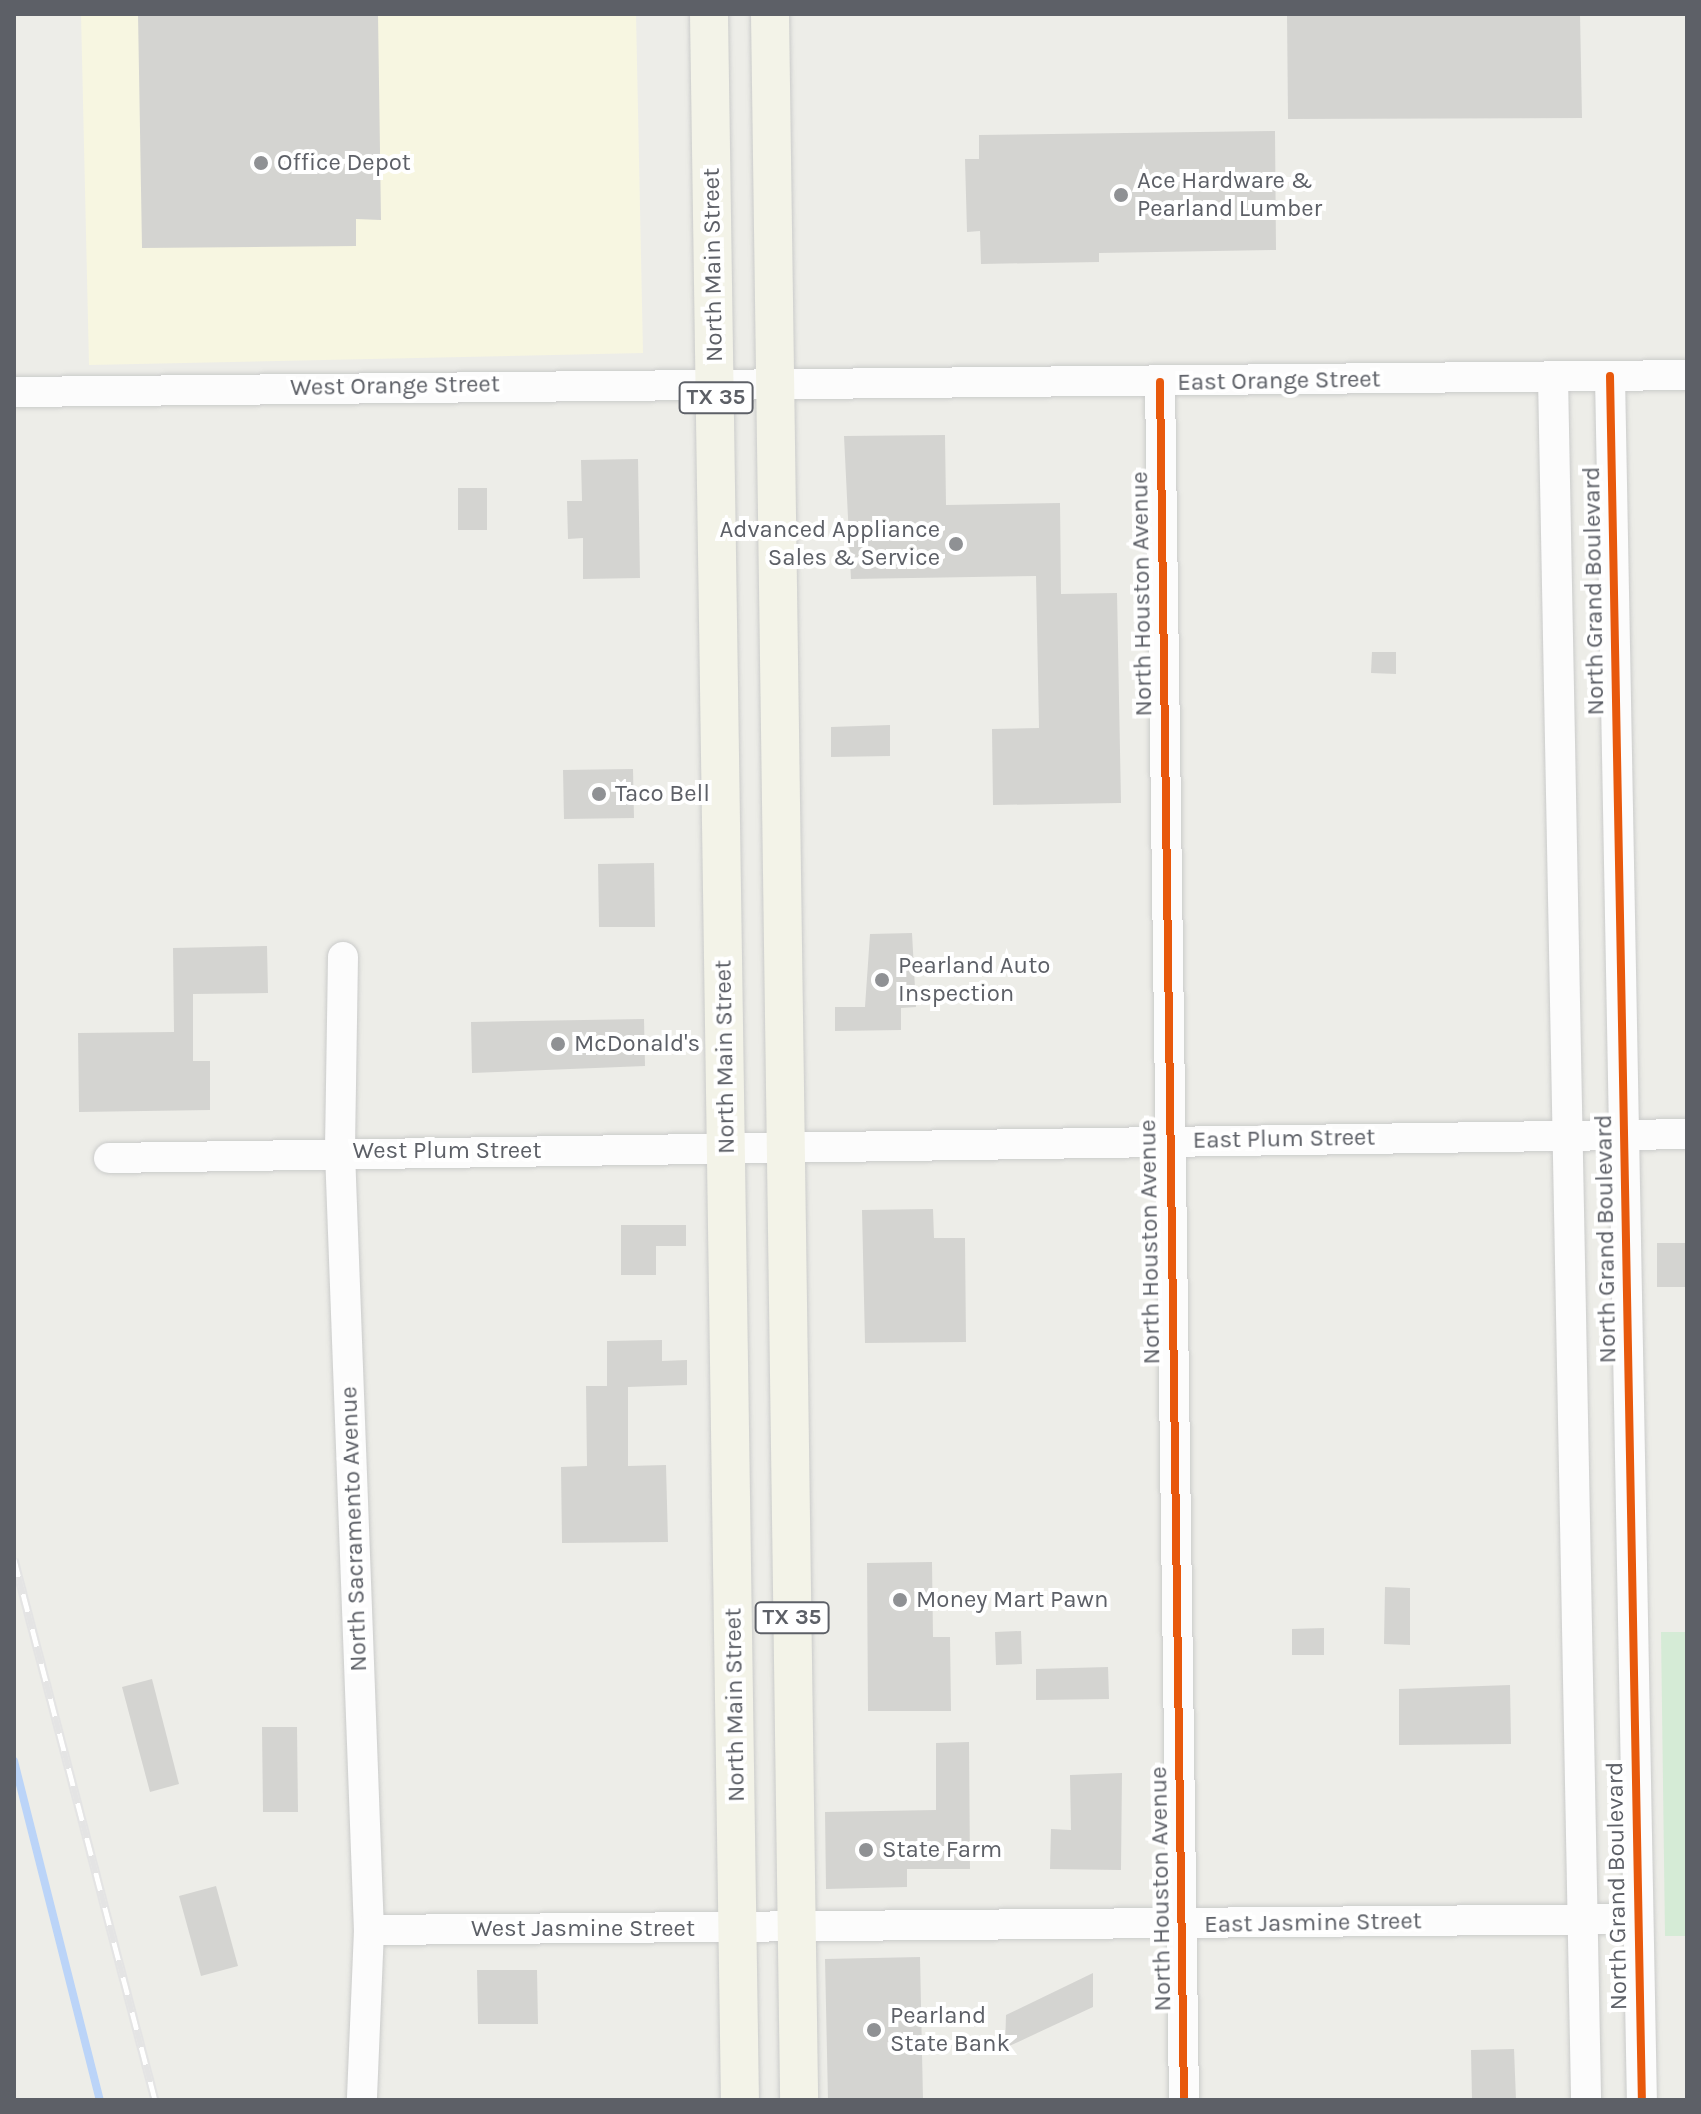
<!DOCTYPE html>
<style>
body{margin:0}
#map{position:relative;width:1701px;height:2114px;overflow:hidden;background:#edede8;font-family:Karla,sans-serif}
div>[style]{position:absolute}
.commercial>*{inset:0;background:#f7f6e1}
.green>*{inset:0;background:#d5ebd6}
.stream>*{height:8px;margin:-4px;padding:0 4px;transform-origin:4px;border-radius:4px;background:#bbd4f8}
.building>*{inset:0;background:#d4d4d1}
.roads{filter:drop-shadow(0 0 2px #cacbca) drop-shadow(0 0 2px #cacbca)}
.minor>*{height:30px;margin:-15px;padding:0 15px;transform-origin:15px;border-radius:15px;background:#fcfcfc}
.major>*{height:38px;margin:-19px;padding:0 19px;transform-origin:19px;border-radius:19px;background:#f3f3e8}
.rail>*{height:9px;margin-top:-4.5px;transform-origin:0;background:repeating-linear-gradient(90deg,#fff 0 18px,#e4e4e4 0 36px);box-sizing:border-box;border-block:2px solid #e4e4e4}
.cycleway>*{height:8px;margin:-4px;padding:0 4px;transform-origin:4px;border-radius:4px;background:#e8590c}
.dots>*{width:22px;height:22px;translate:-50% -50%;box-sizing:border-box;border:4px solid #fff;border-radius:50%}
span{translate:-50% -50%;white-space:nowrap;text-align:center;line-height:1.15;-webkit-text-stroke:8px #fff;paint-order:stroke}
.shield-label span{padding:2px 6px;background:#fff;border:2px solid;border-radius:6px;-webkit-text-stroke-width:0}
.shield-label{font-size:22px;color:#5d6067;font-weight:700}
.poi-label{font-size:24px;color:#5d6067}
.left{translate:0 -50%;text-align:left}
.right{translate:-100% -50%;text-align:right}
.street-label{font-size:24px;color:#5d6067}
.frame{position:absolute;inset:0;border:16px solid #5d6067;pointer-events:none}
</style>
<div id="map">
<div class="commercial">
<i style="clip-path:polygon(81px 14px,636px 14px,643px 353px,89px 365px)"></i>
</div>
<div class="green">
<i style="clip-path:polygon(1661px 1632px,1687px 1632px,1687px 1936px,1665px 1936px)"></i>
</div>
<div class="stream">
<i style="left:14px;top:1761px;width:350px;rotate:75.8deg"></i>
</div>
<div class="building">
<i style="clip-path:polygon(138px 14px,378px 14px,381px 220px,356px 219px,356px 246px,142px 248px)"></i>
<i style="clip-path:polygon(1287px 14px,1580px 14px,1582px 118px,1288px 119px)"></i>
<i style="clip-path:polygon(1275px 131px,1276px 250px,1099px 253px,1099px 262px,981px 264px,980px 231px,967px 232px,965px 159px,979px 159px,979px 135px)"></i>
<i style="clip-path:polygon(945px 435px,946px 505px,1060px 503px,1061px 594px,1117px 593px,1121px 803px,993px 805px,992px 729px,1039px 728px,1036px 576px,851px 579px,844px 436px)"></i>
<i style="clip-path:polygon(638px 459px,640px 578px,583px 579px,583px 538px,568px 539px,567px 501px,582px 501px,581px 460px)"></i>
<i style="clip-path:polygon(458px 488px,487px 488px,487px 530px,458px 530px)"></i>
<i style="clip-path:polygon(1372px 652px,1396px 652px,1396px 674px,1371px 673px)"></i>
<i style="clip-path:polygon(890px 725px,890px 756px,831px 757px,831px 727px)"></i>
<i style="clip-path:polygon(633px 769px,634px 818px,564px 819px,563px 770px)"></i>
<i style="clip-path:polygon(654px 863px,655px 927px,599px 927px,598px 864px)"></i>
<i style="clip-path:polygon(912px 933px,916px 1007px,901px 1008px,901px 1030px,835px 1031px,835px 1007px,865px 1007px,870px 934px)"></i>
<i style="clip-path:polygon(267px 946px,268px 993px,193px 994px,193px 1061px,210px 1061px,210px 1110px,79px 1112px,78px 1033px,174px 1032px,173px 948px)"></i>
<i style="clip-path:polygon(644px 1019px,645px 1066px,472px 1073px,471px 1022px)"></i>
<i style="clip-path:polygon(933px 1209px,934px 1238px,965px 1238px,966px 1342px,865px 1343px,862px 1210px)"></i>
<i style="clip-path:polygon(621px 1225px,686px 1225px,686px 1246px,656px 1246px,656px 1275px,621px 1275px)"></i>
<i style="clip-path:polygon(1657px 1243px,1687px 1243px,1687px 1287px,1657px 1287px)"></i>
<i style="clip-path:polygon(662px 1340px,662px 1361px,687px 1360px,687px 1385px,628px 1387px,628px 1466px,666px 1465px,668px 1542px,562px 1543px,561px 1467px,587px 1466px,586px 1386px,607px 1386px,607px 1341px)"></i>
<i style="clip-path:polygon(932px 1562px,933px 1637px,950px 1637px,951px 1711px,868px 1711px,867px 1563px)"></i>
<i style="clip-path:polygon(1385px 1587px,1410px 1588px,1410px 1645px,1384px 1644px)"></i>
<i style="clip-path:polygon(1324px 1628px,1324px 1655px,1292px 1655px,1292px 1629px)"></i>
<i style="clip-path:polygon(1021px 1631px,1022px 1664px,996px 1665px,995px 1632px)"></i>
<i style="clip-path:polygon(1108px 1667px,1109px 1699px,1036px 1700px,1036px 1669px)"></i>
<i style="clip-path:polygon(152px 1679px,179px 1784px,150px 1792px,122px 1687px)"></i>
<i style="clip-path:polygon(1510px 1685px,1511px 1744px,1399px 1745px,1399px 1689px)"></i>
<i style="clip-path:polygon(262px 1727px,297px 1727px,298px 1812px,263px 1812px)"></i>
<i style="clip-path:polygon(969px 1742px,970px 1869px,907px 1869px,907px 1887px,826px 1889px,825px 1812px,936px 1810px,936px 1743px)"></i>
<i style="clip-path:polygon(1122px 1773px,1121px 1870px,1050px 1869px,1051px 1829px,1071px 1830px,1070px 1775px)"></i>
<i style="clip-path:polygon(216px 1886px,238px 1966px,201px 1976px,179px 1896px)"></i>
<i style="clip-path:polygon(920px 1957px,923px 2100px,828px 2100px,825px 1959px)"></i>
<i style="clip-path:polygon(477px 1970px,537px 1970px,538px 2024px,478px 2024px)"></i>
<i style="clip-path:polygon(1093px 1973px,1093px 2007px,1005px 2048px,1006px 2015px)"></i>
<i style="clip-path:polygon(1514px 2049px,1516px 2100px,1472px 2100px,1471px 2050px)"></i>
</div>
<div class="roads">
<div class="minor">
<i style="left:1610px;top:376px;width:1724px;rotate:88.94deg"></i>
<i style="left:1553px;top:377px;width:1723px;rotate:88.9deg"></i>
<i style="left:1160px;top:382px;width:1718px;rotate:89.2deg"></i>
<i style="left:14px;top:392px;width:1673px;rotate:-0.58deg"></i>
<i style="left:343px;top:957px;width:195px;rotate:90.9deg"></i>
<i style="left:340px;top:1152px;width:779px;rotate:87.87deg"></i>
<i style="left:369px;top:1930px;width:170px;rotate:92.4deg"></i>
<i style="left:109px;top:1158px;width:1578px;rotate:-0.87deg"></i>
<i style="left:369px;top:1930px;width:1269px;rotate:-0.5deg"></i>
</div>
<div class="major">
<i style="left:709px;top:14px;width:2086px;rotate:89.15deg"></i>
<i style="left:770px;top:14px;width:2086px;rotate:89.2deg"></i>
</div>
</div>
<div class="rail">
<i style="left:14px;top:1559px;width:559px;rotate:75.39deg"></i>
</div>
<div class="cycleway">
<i style="left:1610px;top:376px;width:1724px;rotate:88.94deg"></i>
<i style="left:1160px;top:382px;width:1718px;rotate:89.2deg"></i>
</div>
<div class="dots">
<i style="left:261px;top:163px;background:#8f9194"></i>
<i style="left:1121px;top:195px;background:#8f9194"></i>
<i style="left:956px;top:544px;background:#8f9194"></i>
<i style="left:599px;top:794px;background:#8f9194"></i>
<i style="left:882px;top:980px;background:#8f9194"></i>
<i style="left:558px;top:1044px;background:#8f9194"></i>
<i style="left:900px;top:1600px;background:#8f9194"></i>
<i style="left:866px;top:1850px;background:#8f9194"></i>
<i style="left:874px;top:2030px;background:#8f9194"></i>
</div>
<div class="shield-label">
<span style="left:716px;top:398px">TX 35</span>
<span style="left:792px;top:1618px">TX 35</span>
</div>
<div class="poi-label">
<span class="left" style="left:277px;top:163px">Office Depot</span>
<span class="left" style="left:1137px;top:195px">Ace Hardware &amp;<br>Pearland Lumber</span>
<span class="right" style="left:940px;top:544px">Advanced Appliance<br>Sales &amp; Service</span>
<span class="left" style="left:615px;top:794px">Taco Bell</span>
<span class="left" style="left:898px;top:980px">Pearland Auto<br>Inspection</span>
<span class="left" style="left:574px;top:1044px">McDonald's</span>
<span class="left" style="left:916px;top:1600px">Money Mart Pawn</span>
<span class="left" style="left:882px;top:1850px">State Farm</span>
<span class="left" style="left:890px;top:2030px">Pearland<br>State Bank</span>
</div>
<div class="street-label">
<span style="left:713px;top:265px;rotate:-91deg">North Main Street</span>
<span style="left:1279px;top:381px;rotate:-1deg">East Orange Street</span>
<span style="left:395px;top:386px;rotate:-1deg">West Orange Street</span>
<span style="left:1594px;top:591px;rotate:-91deg">North Grand Boulevard</span>
<span style="left:1142px;top:594px;rotate:-91deg">North Houston Avenue</span>
<span style="left:725px;top:1057px;rotate:-91deg">North Main Street</span>
<span style="left:1284px;top:1139px;rotate:-1deg">East Plum Street</span>
<span style="left:447px;top:1151px">West Plum Street</span>
<span style="left:1606px;top:1239px;rotate:-91deg">North Grand Boulevard</span>
<span style="left:1150px;top:1242px;rotate:-91deg">North Houston Avenue</span>
<span style="left:354px;top:1529px;rotate:-92deg">North Sacramento Avenue</span>
<span style="left:735px;top:1705px;rotate:-91deg">North Main Street</span>
<span style="left:1617px;top:1886px;rotate:-91deg">North Grand Boulevard</span>
<span style="left:1161px;top:1889px;rotate:-91deg">North Houston Avenue</span>
<span style="left:1313px;top:1923px;rotate:-1deg">East Jasmine Street</span>
<span style="left:583px;top:1929px">West Jasmine Street</span>
</div>
<div class="frame"></div>
</div>
